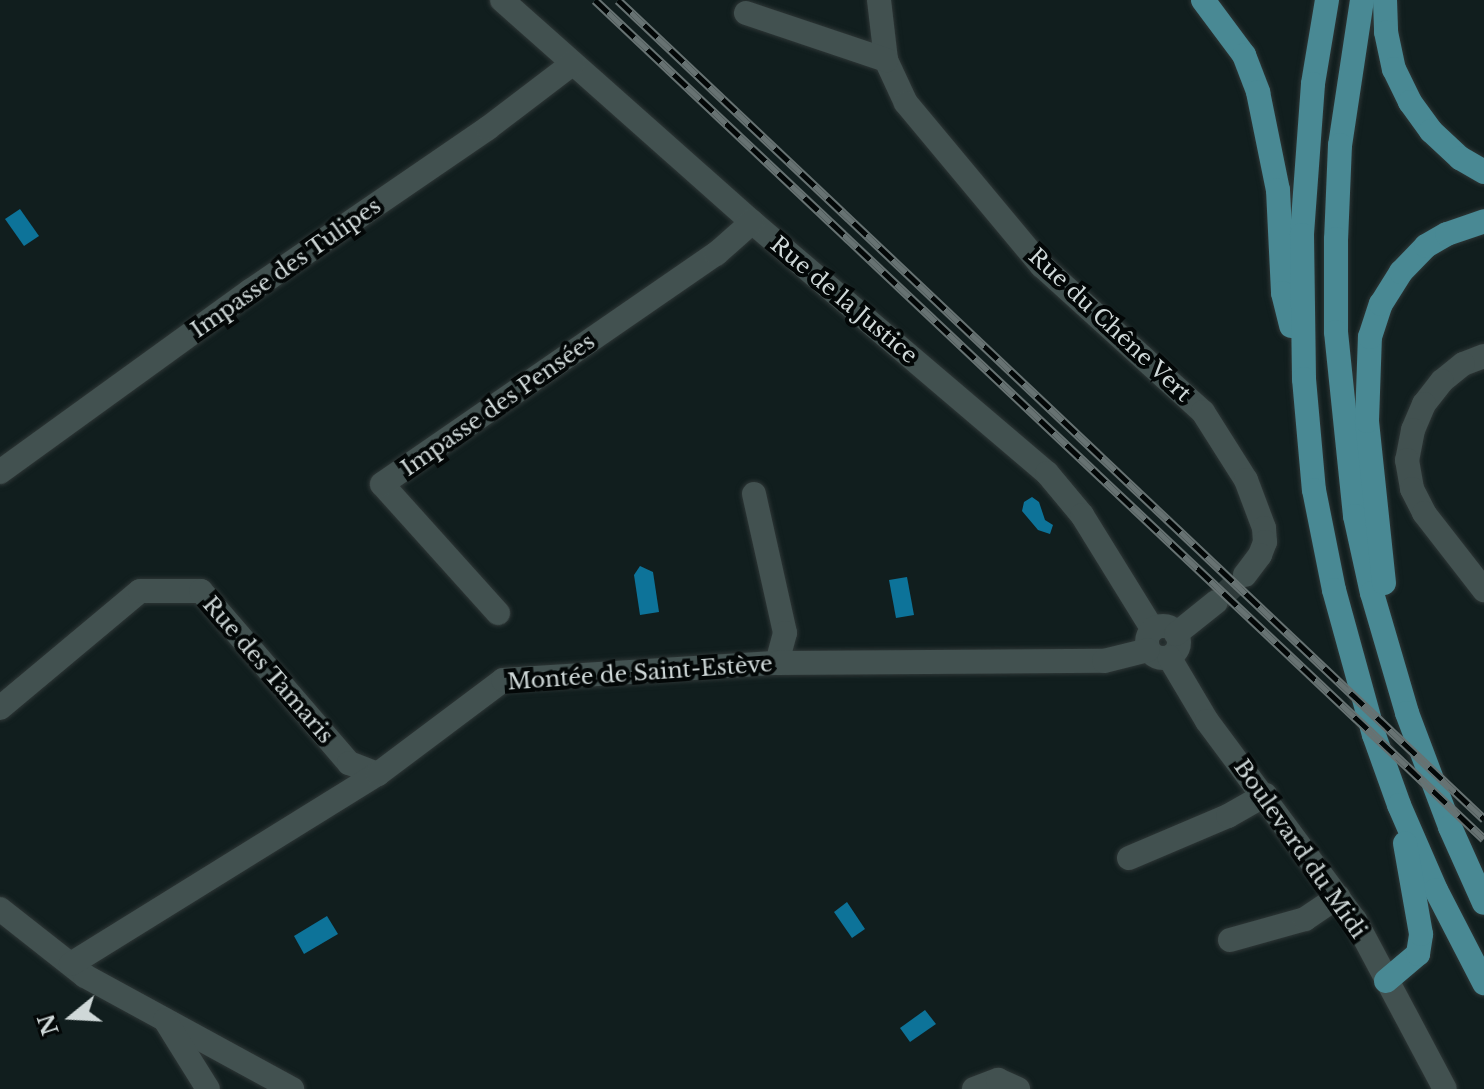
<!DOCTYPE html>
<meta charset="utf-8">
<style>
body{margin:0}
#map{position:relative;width:1484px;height:1089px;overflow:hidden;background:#111e1e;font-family:"Libre Baskerville",serif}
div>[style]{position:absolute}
.water>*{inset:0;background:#0d7399}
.minor-tunnel>*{height:24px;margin-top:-12px;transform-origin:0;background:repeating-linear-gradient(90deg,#2e3a3a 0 24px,transparent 0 36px)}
.roads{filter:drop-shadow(0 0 2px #2e3636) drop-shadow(0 0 2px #2e3636)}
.minor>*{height:24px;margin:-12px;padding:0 12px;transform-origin:12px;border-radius:12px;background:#425150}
.minor>.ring{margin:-12px;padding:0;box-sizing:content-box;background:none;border:24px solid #425150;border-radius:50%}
.major>*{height:24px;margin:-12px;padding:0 12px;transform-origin:12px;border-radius:12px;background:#498994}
.rail>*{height:9px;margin-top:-4.5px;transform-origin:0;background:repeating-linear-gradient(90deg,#030707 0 18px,#677272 0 36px);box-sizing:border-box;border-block:2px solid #677272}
span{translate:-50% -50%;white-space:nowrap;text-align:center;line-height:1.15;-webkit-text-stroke:8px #030707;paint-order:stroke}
.street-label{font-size:22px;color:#cfd8d8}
.north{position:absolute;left:32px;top:977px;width:80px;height:80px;-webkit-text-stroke:6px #030707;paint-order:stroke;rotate:252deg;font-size:22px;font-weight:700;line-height:32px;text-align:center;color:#cfd8d8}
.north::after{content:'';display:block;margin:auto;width:28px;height:36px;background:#cfd8d8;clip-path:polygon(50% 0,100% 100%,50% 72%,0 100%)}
</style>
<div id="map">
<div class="water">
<i style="clip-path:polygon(20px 209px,39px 236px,24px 246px,5px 219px)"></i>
<i style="clip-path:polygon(1032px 497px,1039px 502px,1045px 520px,1053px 525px,1050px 534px,1038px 530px,1022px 511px,1024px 502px)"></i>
<i style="clip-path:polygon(640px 566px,653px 572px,659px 612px,640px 615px,634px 575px)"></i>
<i style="clip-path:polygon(907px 577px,914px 615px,896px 618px,889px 580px)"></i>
<i style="clip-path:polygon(847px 902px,865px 929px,852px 938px,834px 912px)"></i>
<i style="clip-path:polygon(327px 916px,338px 934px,304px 954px,294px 936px)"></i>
<i style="clip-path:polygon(925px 1010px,936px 1024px,910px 1042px,900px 1028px)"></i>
</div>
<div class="minor-tunnel">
<i style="left:1216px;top:602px;width:40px;rotate:-43deg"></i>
</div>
<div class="roads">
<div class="minor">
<i style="left:502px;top:0;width:334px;rotate:41.6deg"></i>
<i style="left:752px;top:222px;width:387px;rotate:40.4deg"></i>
<i style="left:1047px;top:473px;width:55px;rotate:50.2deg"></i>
<i style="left:1082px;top:515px;width:135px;rotate:58.3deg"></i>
<i style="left:879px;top:0;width:60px;rotate:83.3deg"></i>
<i style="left:886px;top:60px;width:47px;rotate:65.1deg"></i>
<i style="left:906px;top:103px;width:212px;rotate:50.2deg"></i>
<i style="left:1042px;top:266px;width:217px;rotate:42.2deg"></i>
<i style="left:1203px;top:412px;width:80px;rotate:57.7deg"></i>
<i style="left:1246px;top:480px;width:51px;rotate:69.4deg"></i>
<i style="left:1264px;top:528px;width:14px;rotate:86deg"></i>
<i style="left:1265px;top:542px;width:14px;rotate:111deg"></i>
<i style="left:1260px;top:555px;width:25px;rotate:127deg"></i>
<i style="left:746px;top:13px;width:148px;rotate:18.6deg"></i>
<i style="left:1484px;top:356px;width:22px;rotate:159deg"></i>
<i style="left:1463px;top:364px;width:27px;rotate:141deg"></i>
<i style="left:1442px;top:381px;width:29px;rotate:128deg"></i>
<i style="left:1424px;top:404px;width:28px;rotate:113deg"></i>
<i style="left:1413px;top:430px;width:31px;rotate:101deg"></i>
<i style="left:1407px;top:460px;width:29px;rotate:80deg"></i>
<i style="left:1412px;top:489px;width:27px;rotate:63deg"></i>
<i style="left:1424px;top:513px;width:98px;rotate:52.1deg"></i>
<i style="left:0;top:472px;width:309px;rotate:-35.9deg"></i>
<i style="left:250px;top:291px;width:288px;rotate:-34.4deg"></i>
<i style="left:488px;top:128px;width:106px;rotate:-37.3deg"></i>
<i style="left:754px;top:494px;width:142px;rotate:77.4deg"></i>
<i style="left:785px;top:633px;width:31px;rotate:105deg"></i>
<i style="left:498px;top:613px;width:173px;rotate:-132deg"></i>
<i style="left:382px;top:484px;width:406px;rotate:-34.6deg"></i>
<i style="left:716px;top:254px;width:48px;rotate:-41.6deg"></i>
<i class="ring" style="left:1147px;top:626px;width:8px;height:8px"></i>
<i style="left:1176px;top:634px;width:51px;rotate:-38.7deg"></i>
<i style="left:1169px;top:657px;width:74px;rotate:59.3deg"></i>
<i style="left:1207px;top:721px;width:248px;rotate:53.4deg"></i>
<i style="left:1355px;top:920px;width:191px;rotate:62deg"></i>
<i style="left:0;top:708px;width:182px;rotate:-39.9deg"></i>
<i style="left:140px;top:591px;width:61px"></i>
<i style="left:201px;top:591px;width:227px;rotate:49.3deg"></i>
<i style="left:349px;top:763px;width:31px;rotate:21deg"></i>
<i style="left:1129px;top:858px;width:108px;rotate:-23deg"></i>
<i style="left:1228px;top:816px;width:43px;rotate:-29.6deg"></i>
<i style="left:0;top:909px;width:108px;rotate:38.2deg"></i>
<i style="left:85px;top:976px;width:236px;rotate:28.6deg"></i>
<i style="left:1230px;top:940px;width:78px;rotate:-15.6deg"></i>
<i style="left:1305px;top:919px;width:40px;rotate:-34deg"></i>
<i style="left:71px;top:964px;width:361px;rotate:-31.8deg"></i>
<i style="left:378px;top:774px;width:156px;rotate:-36.9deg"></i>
<i style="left:503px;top:680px;width:275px;rotate:-3.6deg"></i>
<i style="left:777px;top:663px;width:327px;rotate:-0.4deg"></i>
<i style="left:1104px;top:661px;width:45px;rotate:-14deg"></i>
<i style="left:165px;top:1020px;width:81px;rotate:58.1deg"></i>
<i style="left:974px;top:1089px;width:26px;rotate:-21deg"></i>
<i style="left:998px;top:1080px;width:22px;rotate:24deg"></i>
</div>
<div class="major">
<i style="left:1203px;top:0;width:69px;rotate:53.3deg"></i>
<i style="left:1244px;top:55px;width:40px;rotate:69deg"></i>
<i style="left:1258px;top:92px;width:100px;rotate:78.5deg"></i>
<i style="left:1278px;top:190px;width:103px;rotate:87.2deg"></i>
<i style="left:1283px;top:293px;width:34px;rotate:76deg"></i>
<i style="left:1327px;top:0;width:85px;rotate:99.5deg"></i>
<i style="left:1313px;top:84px;width:151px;rotate:94.2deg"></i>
<i style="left:1302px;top:235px;width:144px;rotate:89.2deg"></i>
<i style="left:1304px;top:379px;width:111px;rotate:84.9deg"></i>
<i style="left:1314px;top:490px;width:102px;rotate:78.7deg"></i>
<i style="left:1334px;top:590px;width:150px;rotate:74.6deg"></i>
<i style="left:1374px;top:735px;width:74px;rotate:70.3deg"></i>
<i style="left:1399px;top:805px;width:93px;rotate:66.5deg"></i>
<i style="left:1436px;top:890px;width:105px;rotate:62.7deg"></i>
<i style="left:1362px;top:0;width:147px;rotate:98.6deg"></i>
<i style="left:1340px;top:145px;width:94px;rotate:92.4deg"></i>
<i style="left:1336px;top:239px;width:93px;rotate:90deg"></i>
<i style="left:1336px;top:332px;width:185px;rotate:84.1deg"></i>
<i style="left:1355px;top:516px;width:79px;rotate:77.6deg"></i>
<i style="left:1372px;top:593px;width:125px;rotate:73.7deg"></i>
<i style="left:1407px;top:713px;width:122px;rotate:69.3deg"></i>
<i style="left:1450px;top:827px;width:83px;rotate:65.9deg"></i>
<i style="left:1385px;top:0;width:32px;rotate:88deg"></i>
<i style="left:1386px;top:32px;width:38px;rotate:78deg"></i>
<i style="left:1394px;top:69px;width:37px;rotate:64deg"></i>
<i style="left:1410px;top:102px;width:36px;rotate:54deg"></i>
<i style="left:1431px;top:131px;width:40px;rotate:43deg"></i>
<i style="left:1460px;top:158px;width:28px;rotate:30deg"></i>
<i style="left:1384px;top:583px;width:163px;rotate:-96deg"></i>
<i style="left:1367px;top:421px;width:84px;rotate:-88deg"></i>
<i style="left:1370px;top:337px;width:35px;rotate:-72deg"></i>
<i style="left:1381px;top:304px;width:38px;rotate:-58deg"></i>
<i style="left:1401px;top:272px;width:36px;rotate:-46deg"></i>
<i style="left:1426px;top:246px;width:24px;rotate:-30deg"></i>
<i style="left:1447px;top:234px;width:39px;rotate:-19deg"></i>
<i style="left:1386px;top:981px;width:42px;rotate:-40.2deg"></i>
<i style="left:1418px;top:954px;width:20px;rotate:-81deg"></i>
<i style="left:1421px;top:934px;width:92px;rotate:-100deg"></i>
</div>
</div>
<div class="rail">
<i style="left:595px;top:0;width:1222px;rotate:43.34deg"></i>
<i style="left:618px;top:0;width:1192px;rotate:43.4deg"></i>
</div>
<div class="street-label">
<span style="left:286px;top:268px;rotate:-35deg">Impasse des Tulipes</span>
<span style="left:844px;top:300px;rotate:40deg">Rue de la Justice</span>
<span style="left:1110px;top:325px;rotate:43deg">Rue du Chêne Vert</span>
<span style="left:498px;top:405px;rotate:-35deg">Impasse des Pensées</span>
<span style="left:268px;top:670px;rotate:49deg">Rue des Tamaris</span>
<span style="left:640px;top:673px;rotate:-4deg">Montée de Saint-Estève</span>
<span style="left:1300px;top:849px;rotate:55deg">Boulevard du Midi</span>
</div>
<div class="north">N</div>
</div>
